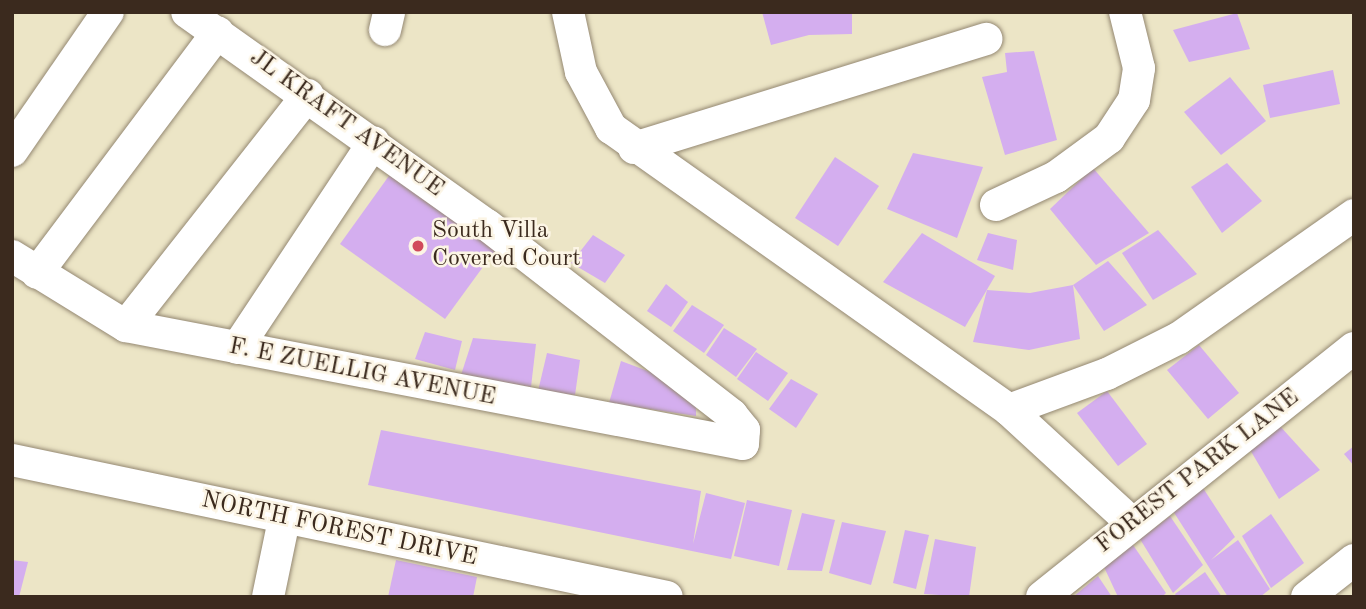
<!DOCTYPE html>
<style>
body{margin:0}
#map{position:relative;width:1366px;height:609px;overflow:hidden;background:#ece5c6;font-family:"Old Standard TT",serif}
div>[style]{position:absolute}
.building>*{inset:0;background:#d4aeef}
.roads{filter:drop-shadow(0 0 2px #948872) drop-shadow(0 0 2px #948872)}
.minor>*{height:32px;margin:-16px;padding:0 16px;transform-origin:16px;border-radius:16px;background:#fff}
.dots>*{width:19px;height:19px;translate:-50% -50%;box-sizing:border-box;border:4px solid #fcf5e5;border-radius:50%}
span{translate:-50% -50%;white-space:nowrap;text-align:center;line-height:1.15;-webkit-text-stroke:5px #fcf5e5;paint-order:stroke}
.street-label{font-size:24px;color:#3b2a1e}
.poi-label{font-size:24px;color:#3b2a1e}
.left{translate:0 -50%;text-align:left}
.frame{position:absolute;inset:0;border:14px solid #3b2a1e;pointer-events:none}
</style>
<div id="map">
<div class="building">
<i style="clip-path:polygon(762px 12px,852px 12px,852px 34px,809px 35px,771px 45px)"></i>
<i style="clip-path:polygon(1237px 13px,1250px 49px,1189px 62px,1173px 30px)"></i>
<i style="clip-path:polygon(1034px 51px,1057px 140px,1005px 155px,982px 77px,1007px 72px,1005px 53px)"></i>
<i style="clip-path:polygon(1333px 70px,1340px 104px,1270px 118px,1263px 85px)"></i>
<i style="clip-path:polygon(1230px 77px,1266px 121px,1221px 155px,1184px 112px)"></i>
<i style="clip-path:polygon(913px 153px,983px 167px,957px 238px,887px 209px)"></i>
<i style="clip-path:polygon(835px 157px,879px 186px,838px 246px,795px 218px)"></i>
<i style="clip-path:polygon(1227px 163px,1262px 201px,1222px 233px,1191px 187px)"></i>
<i style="clip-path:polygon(1093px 168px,1149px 233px,1096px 265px,1050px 209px)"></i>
<i style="clip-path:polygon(391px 173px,496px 249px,445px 319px,340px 244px)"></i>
<i style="clip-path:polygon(1158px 230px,1197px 274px,1153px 300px,1122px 253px)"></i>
<i style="clip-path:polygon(922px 233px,995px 276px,965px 327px,883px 282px)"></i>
<i style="clip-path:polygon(988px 233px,1017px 240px,1013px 270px,977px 260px)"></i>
<i style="clip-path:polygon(593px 235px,625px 255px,605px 283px,571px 263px)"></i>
<i style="clip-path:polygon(1108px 261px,1147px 305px,1104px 331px,1073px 285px)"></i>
<i style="clip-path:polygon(666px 284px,688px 302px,671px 327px,647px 311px)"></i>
<i style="clip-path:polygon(1073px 285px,1080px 339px,1029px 350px,973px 342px,987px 290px,1030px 293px)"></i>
<i style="clip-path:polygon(692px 305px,724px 325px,704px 353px,673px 331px)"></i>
<i style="clip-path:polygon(724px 328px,757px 349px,736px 377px,706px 355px)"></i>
<i style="clip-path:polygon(425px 332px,462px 341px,455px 370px,415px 359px)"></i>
<i style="clip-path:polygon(473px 338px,536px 344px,531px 387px,461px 375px)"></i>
<i style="clip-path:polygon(1199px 345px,1239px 393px,1208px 419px,1167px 370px)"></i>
<i style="clip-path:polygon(756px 352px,788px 373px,768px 401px,737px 379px)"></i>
<i style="clip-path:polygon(547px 353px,580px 360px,575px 395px,538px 391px)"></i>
<i style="clip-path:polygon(621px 361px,696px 389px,696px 416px,609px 403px)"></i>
<i style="clip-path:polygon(791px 379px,818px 394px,796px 428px,769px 409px)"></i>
<i style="clip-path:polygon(1107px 391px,1147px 444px,1118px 466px,1077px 413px)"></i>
<i style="clip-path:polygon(1279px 425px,1320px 470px,1279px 499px,1249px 448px)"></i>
<i style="clip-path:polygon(381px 430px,701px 491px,693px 544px,706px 493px,745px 503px,731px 559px,368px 485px)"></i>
<i style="clip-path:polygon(1354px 446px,1354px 466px,1344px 454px)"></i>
<i style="clip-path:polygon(1203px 488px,1235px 537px,1211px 560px,1238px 540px,1270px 589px,1260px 597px,1228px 597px,1173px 511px)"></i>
<i style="clip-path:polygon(747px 500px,792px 510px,779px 566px,734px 556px)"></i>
<i style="clip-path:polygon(802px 513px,835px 520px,822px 571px,787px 570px)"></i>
<i style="clip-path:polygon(1271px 514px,1304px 563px,1271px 588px,1242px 536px)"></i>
<i style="clip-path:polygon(1170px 516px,1203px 565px,1173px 593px,1140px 539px)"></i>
<i style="clip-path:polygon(842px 522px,886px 531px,871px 585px,829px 573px)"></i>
<i style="clip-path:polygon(905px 530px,929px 535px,916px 589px,893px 583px)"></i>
<i style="clip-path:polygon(935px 539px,976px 547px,969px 597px,924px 594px)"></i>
<i style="clip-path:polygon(1133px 545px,1166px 593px,1162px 597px,1118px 597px,1104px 567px)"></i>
<i style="clip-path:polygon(12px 560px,28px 562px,19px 597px,12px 597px)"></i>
<i style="clip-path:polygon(396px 560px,477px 577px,473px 597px,388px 597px)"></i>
<i style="clip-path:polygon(1205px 572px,1222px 597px,1177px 597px,1175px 594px)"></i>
<i style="clip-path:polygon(1098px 576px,1112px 597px,1073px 597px)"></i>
</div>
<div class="roads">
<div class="minor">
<i style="left:568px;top:12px;width:61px;rotate:77.8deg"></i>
<i style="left:581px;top:72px;width:64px;rotate:61.8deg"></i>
<i style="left:611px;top:128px;width:488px;rotate:35.3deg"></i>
<i style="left:1009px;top:410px;width:167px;rotate:42.6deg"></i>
<i style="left:385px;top:30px;width:18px;rotate:-77deg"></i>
<i style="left:634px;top:148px;width:369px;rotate:-17.2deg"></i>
<i style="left:12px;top:151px;width:169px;rotate:-55.4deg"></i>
<i style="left:996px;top:205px;width:66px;rotate:-25deg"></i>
<i style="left:1056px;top:177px;width:66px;rotate:-36.3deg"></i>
<i style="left:1109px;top:138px;width:45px;rotate:-56.7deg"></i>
<i style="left:1134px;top:100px;width:32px;rotate:-81deg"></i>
<i style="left:1139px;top:68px;width:58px;rotate:-104deg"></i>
<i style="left:12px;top:256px;width:134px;rotate:31.6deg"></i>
<i style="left:126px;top:326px;width:628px;rotate:10.83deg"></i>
<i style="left:743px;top:444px;width:14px;rotate:-86deg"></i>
<i style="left:744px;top:430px;width:19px;rotate:-129deg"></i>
<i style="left:732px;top:415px;width:309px;rotate:-142.2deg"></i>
<i style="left:488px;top:226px;width:369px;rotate:-144.6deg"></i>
<i style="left:37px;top:273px;width:301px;rotate:-53.1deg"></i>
<i style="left:126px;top:326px;width:294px;rotate:-51.8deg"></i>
<i style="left:237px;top:348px;width:247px;rotate:-56.4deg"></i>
<i style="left:1009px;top:410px;width:104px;rotate:-20.2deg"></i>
<i style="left:1107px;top:374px;width:80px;rotate:-26.6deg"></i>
<i style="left:1179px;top:338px;width:214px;rotate:-35.1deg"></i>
<i style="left:12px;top:460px;width:669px;rotate:11.81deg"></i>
<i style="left:268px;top:597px;width:79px;rotate:-78.3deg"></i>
<i style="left:1042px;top:597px;width:399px;rotate:-38.6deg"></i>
<i style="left:1307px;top:597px;width:60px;rotate:-38.2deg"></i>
</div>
</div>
<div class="dots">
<i style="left:418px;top:246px;background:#d1495b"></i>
</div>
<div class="street-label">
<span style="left:346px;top:124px;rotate:36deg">JL KRAFT AVENUE</span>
<span style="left:362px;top:373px;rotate:11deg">F. E ZUELLIG AVENUE</span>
<span style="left:1198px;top:472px;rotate:-38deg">FOREST PARK LANE</span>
<span style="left:339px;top:530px;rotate:12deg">NORTH FOREST DRIVE</span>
</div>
<div class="poi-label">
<span class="left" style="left:432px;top:246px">South Villa<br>Covered Court</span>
</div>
<div class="frame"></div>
</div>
